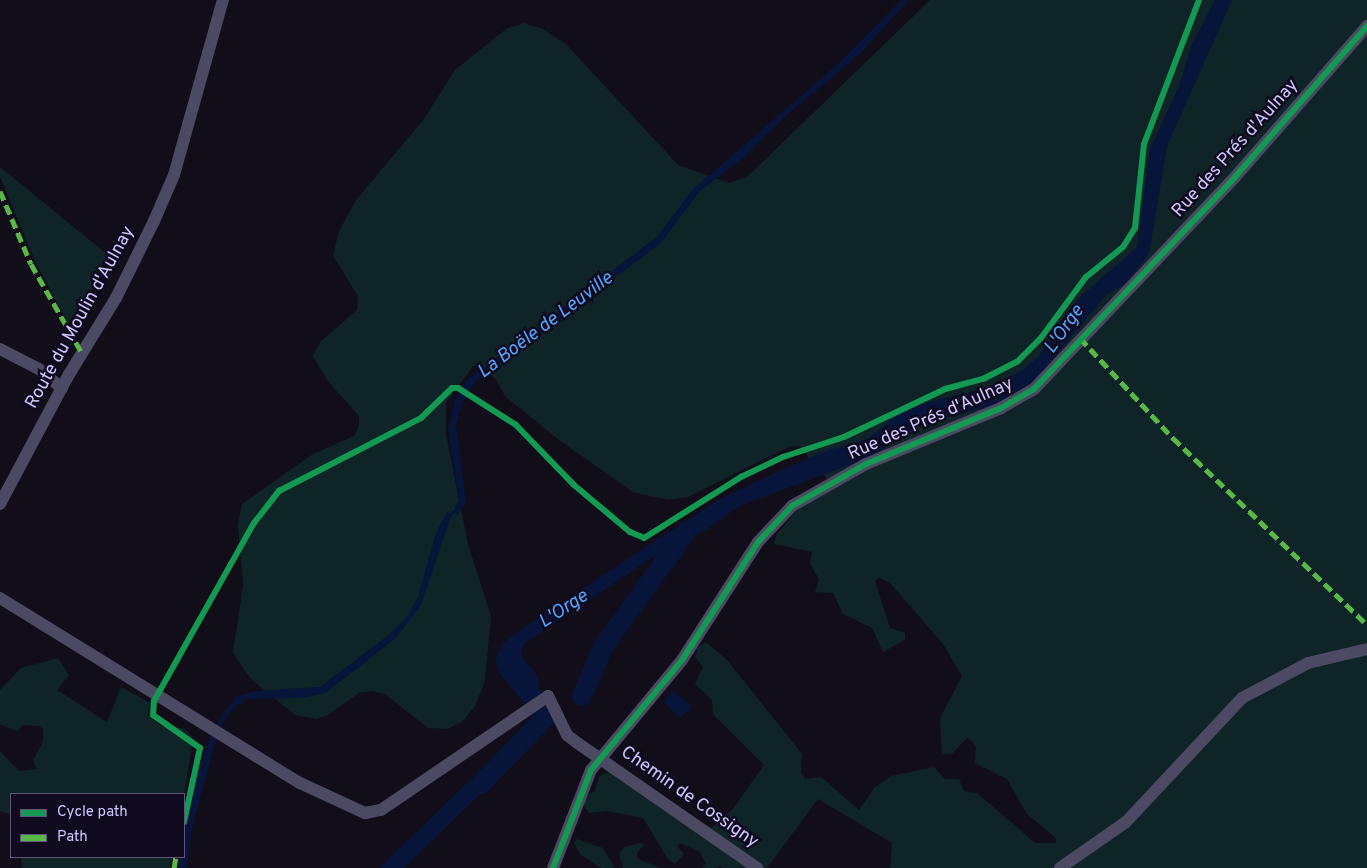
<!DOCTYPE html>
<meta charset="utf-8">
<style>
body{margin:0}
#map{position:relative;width:1367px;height:868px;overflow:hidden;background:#110e1a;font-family:Overpass,sans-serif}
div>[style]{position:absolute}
.green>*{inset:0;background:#0e2426}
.water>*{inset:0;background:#061539}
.stream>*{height:3px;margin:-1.5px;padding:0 1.5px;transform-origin:1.5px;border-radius:1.5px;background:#061539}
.river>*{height:20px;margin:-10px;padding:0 10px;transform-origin:10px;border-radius:10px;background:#061539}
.street>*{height:12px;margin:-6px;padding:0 6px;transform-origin:6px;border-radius:6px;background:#4c4963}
.quiet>*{height:5px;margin-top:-2.5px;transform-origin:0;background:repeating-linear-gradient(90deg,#58b947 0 10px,transparent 0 15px)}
.cycleway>*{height:6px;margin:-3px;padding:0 3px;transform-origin:3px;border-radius:3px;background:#139951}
span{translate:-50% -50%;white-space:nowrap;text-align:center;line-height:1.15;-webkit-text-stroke:5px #0f0a1e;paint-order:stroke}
.street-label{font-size:18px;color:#d1c7ff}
.water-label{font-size:19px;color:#55a6ff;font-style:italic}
.legend{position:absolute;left:10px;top:793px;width:175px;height:65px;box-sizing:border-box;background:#0f0a1e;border:1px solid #5d5678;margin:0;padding:6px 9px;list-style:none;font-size:15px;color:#d1c7ff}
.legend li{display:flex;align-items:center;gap:10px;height:25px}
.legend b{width:25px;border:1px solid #5d5678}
</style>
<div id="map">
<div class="green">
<i style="clip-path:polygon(930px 0,1367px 0,1367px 868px,890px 868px,892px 843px,818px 799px,767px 868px,723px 868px,718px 865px,718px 868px,701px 868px,706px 864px,700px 852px,680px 843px,677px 846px,684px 854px,675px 864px,668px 859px,643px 818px,607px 811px,589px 813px,581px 802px,583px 796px,595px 791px,599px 776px,610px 772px,711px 828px,733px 809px,764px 765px,713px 714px,712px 700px,695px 684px,703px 667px,696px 658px,697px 648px,706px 642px,727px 660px,802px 754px,801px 772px,805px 779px,821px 777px,859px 810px,874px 788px,891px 776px,934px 767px,945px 779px,959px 779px,964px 791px,977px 793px,1035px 843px,1056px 843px,1056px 838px,1027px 814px,1007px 779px,975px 763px,976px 747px,972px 741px,967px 738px,952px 754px,942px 754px,940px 718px,962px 676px,943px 644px,890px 583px,879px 578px,875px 581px,890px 628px,905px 633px,905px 640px,883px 652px,872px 628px,843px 614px,833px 593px,815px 592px,819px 579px,810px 564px,812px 552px,774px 544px,776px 535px,799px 508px,832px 485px,799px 446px,791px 446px,688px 497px,667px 500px,633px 492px,559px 440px,505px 396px,495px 378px,474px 365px,446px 403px,446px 434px,468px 544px,491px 616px,485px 681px,475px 706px,462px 722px,447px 729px,428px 728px,385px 694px,372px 691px,359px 693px,328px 715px,317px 719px,295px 715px,251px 679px,233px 653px,243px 585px,238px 525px,242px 504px,313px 454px,354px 436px,359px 426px,359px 416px,327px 380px,313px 356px,320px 342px,357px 310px,358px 296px,333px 256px,339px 231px,356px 200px,424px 119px,455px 70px,506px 29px,523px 23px,541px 28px,566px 44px,678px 165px,729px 183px,748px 176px)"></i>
<i style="clip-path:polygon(0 167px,113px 259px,68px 323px,36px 263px,0 177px)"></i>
<i style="clip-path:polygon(58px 658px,69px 675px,57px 690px,107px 722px,121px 687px,150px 703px,148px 715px,159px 725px,185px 729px,193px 739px,184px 797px,11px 794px,11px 815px,0 811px,0 751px,19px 771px,37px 769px,33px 761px,43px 741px,43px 729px,39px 726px,23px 725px,17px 731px,0 724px,0 690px,21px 668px)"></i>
<i style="clip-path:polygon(577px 839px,603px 848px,615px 868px,601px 868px,581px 855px,574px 843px)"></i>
<i style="clip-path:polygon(640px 843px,644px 845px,637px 853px,638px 859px,661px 868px,623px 868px,619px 854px,624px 847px)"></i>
<i style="clip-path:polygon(21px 857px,172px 857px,170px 868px,22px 868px)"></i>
</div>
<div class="water">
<i style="clip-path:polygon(901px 0,909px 0,859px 55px,790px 112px,742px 159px,699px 192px,660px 244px,476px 381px,463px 401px,456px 425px,466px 502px,457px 516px,455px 506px,459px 501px,448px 429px,455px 400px,466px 381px,657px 237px,693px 189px,838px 64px)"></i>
<i style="clip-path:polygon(1215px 0,1232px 0,1167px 146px,1149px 254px,1125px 284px,1106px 295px,1033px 383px,991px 406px,924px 423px,868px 458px,740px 506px,706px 530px,662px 551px,524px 644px,521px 655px,538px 677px,540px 696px,526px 705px,499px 673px,495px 662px,502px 644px,521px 629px,721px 498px,817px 454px,869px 438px,905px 408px,990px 387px,1023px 370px,1038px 357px,1080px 297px,1137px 247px,1150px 149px,1179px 86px,1192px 44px)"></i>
<i style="clip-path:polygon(448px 510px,450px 519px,421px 605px,395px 639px,325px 693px,302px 698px,246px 699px,231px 711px,220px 729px,215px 726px,235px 697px,256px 691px,320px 687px,390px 634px,408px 616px,418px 597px,436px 533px)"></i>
<i style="clip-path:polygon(673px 691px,692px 706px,681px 718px,663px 702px)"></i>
<i style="clip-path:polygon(212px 733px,217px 736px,191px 832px,187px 868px,178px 868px,179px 857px,184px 857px,184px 832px,194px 785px)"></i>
<i style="clip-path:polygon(495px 756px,504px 771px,404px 868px,379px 868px)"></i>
</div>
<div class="stream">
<i style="left:447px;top:517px;width:14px;rotate:-39deg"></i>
</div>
<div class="river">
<i style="left:582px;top:696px;width:53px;rotate:-66.8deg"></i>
<i style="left:603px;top:647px;width:142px;rotate:-54.2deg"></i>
<i style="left:481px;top:784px;width:95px;rotate:-45.9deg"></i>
<i style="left:547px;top:716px;width:37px;rotate:-126deg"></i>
</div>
<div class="street">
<i style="left:0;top:349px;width:44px;rotate:27.1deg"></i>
<i style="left:39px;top:369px;width:30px;rotate:40deg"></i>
<i style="left:0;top:504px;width:145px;rotate:-62deg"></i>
<i style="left:68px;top:376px;width:92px;rotate:-58.4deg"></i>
<i style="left:116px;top:298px;width:86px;rotate:-63.7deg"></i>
<i style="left:154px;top:221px;width:50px;rotate:-66.5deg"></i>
<i style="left:174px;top:175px;width:182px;rotate:-74.4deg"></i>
<i style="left:0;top:598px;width:352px;rotate:31.7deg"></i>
<i style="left:300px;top:783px;width:72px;rotate:24.8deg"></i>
<i style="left:365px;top:813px;width:16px;rotate:-11deg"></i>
<i style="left:381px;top:810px;width:202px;rotate:-34.3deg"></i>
<i style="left:548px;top:696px;width:43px;rotate:64deg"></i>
<i style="left:567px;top:735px;width:11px;rotate:38deg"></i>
<i style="left:576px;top:742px;width:221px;rotate:34.8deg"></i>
<i style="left:553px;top:868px;width:105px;rotate:-68.8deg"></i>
<i style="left:591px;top:770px;width:143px;rotate:-50.4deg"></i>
<i style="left:682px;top:660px;width:140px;rotate:-57.2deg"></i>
<i style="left:758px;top:542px;width:50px;rotate:-46.6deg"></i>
<i style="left:792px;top:506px;width:85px;rotate:-29.6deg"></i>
<i style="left:866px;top:464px;width:146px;rotate:-22.5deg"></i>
<i style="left:1001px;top:408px;width:38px;rotate:-30deg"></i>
<i style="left:1034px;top:389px;width:292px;rotate:-46.5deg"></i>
<i style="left:1235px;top:177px;width:201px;rotate:-48.8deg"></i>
<i style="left:1060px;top:868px;width:80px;rotate:-34.9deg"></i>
<i style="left:1126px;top:822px;width:170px;rotate:-46.9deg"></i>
<i style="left:1242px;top:698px;width:75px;rotate:-27.9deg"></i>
<i style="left:1308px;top:663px;width:61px;rotate:-13.3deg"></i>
</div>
<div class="quiet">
<i style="left:0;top:191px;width:79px;rotate:67deg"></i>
<i style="left:31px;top:264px;width:103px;rotate:60.2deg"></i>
<i style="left:1080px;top:338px;width:137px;rotate:47.1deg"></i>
<i style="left:1173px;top:438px;width:269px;rotate:43.9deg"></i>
<i style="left:174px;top:868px;width:11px;rotate:-80deg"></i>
</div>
<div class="cycleway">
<i style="left:184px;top:822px;width:76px;rotate:-77.8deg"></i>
<i style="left:200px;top:748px;width:57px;rotate:-144.9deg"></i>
<i style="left:153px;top:715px;width:14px;rotate:-86deg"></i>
<i style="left:154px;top:701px;width:204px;rotate:-60.7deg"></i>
<i style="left:254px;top:523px;width:41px;rotate:-52deg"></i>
<i style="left:279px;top:491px;width:160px;rotate:-27.2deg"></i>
<i style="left:421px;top:418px;width:43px;rotate:-44.1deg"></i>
<i style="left:452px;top:388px;width:6px"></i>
<i style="left:458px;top:388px;width:69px;rotate:32.5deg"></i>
<i style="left:516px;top:425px;width:83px;rotate:46deg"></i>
<i style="left:574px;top:485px;width:73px;rotate:40deg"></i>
<i style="left:630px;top:532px;width:15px;rotate:23deg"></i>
<i style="left:644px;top:538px;width:115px;rotate:-32.2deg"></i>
<i style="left:741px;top:477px;width:47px;rotate:-25.5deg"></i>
<i style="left:783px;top:457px;width:64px;rotate:-18.2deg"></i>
<i style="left:844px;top:437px;width:112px;rotate:-25.4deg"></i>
<i style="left:945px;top:389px;width:39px;rotate:-15deg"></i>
<i style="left:983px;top:379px;width:38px;rotate:-27deg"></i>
<i style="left:1017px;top:362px;width:34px;rotate:-45deg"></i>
<i style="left:1041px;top:338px;width:76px;rotate:-53.6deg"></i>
<i style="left:1086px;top:277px;width:48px;rotate:-39deg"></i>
<i style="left:1123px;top:247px;width:22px;rotate:-58deg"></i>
<i style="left:1135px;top:228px;width:84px;rotate:-83.9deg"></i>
<i style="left:1144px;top:144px;width:154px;rotate:-69.1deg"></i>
<i style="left:553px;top:868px;width:105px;rotate:-68.8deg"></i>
<i style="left:591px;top:770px;width:143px;rotate:-50.4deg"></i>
<i style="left:682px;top:660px;width:140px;rotate:-57.2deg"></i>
<i style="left:758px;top:542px;width:50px;rotate:-46.6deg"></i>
<i style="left:792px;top:506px;width:85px;rotate:-29.6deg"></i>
<i style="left:866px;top:464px;width:146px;rotate:-22.5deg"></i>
<i style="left:1001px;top:408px;width:38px;rotate:-30deg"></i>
<i style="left:1034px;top:389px;width:292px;rotate:-46.5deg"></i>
<i style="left:1235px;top:177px;width:201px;rotate:-48.8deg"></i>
</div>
<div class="street-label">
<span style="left:1236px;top:149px;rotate:-48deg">Rue des Prés d'Aulnay</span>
<span style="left:81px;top:318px;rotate:-61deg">Route du Moulin d'Aulnay</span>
<span style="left:931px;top:420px;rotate:-24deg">Rue des Prés d'Aulnay</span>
<span style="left:689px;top:798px;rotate:35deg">Chemin de Cossigny</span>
</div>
<div class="water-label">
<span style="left:546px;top:326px;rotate:-37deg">La Boële de Leuville</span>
<span style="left:1065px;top:330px;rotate:-55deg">L'Orge</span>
<span style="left:564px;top:610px;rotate:-33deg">L'Orge</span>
</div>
<ul class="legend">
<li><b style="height:6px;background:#139951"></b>Cycle path</li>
<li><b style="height:6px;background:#58b947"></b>Path</li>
</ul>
</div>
